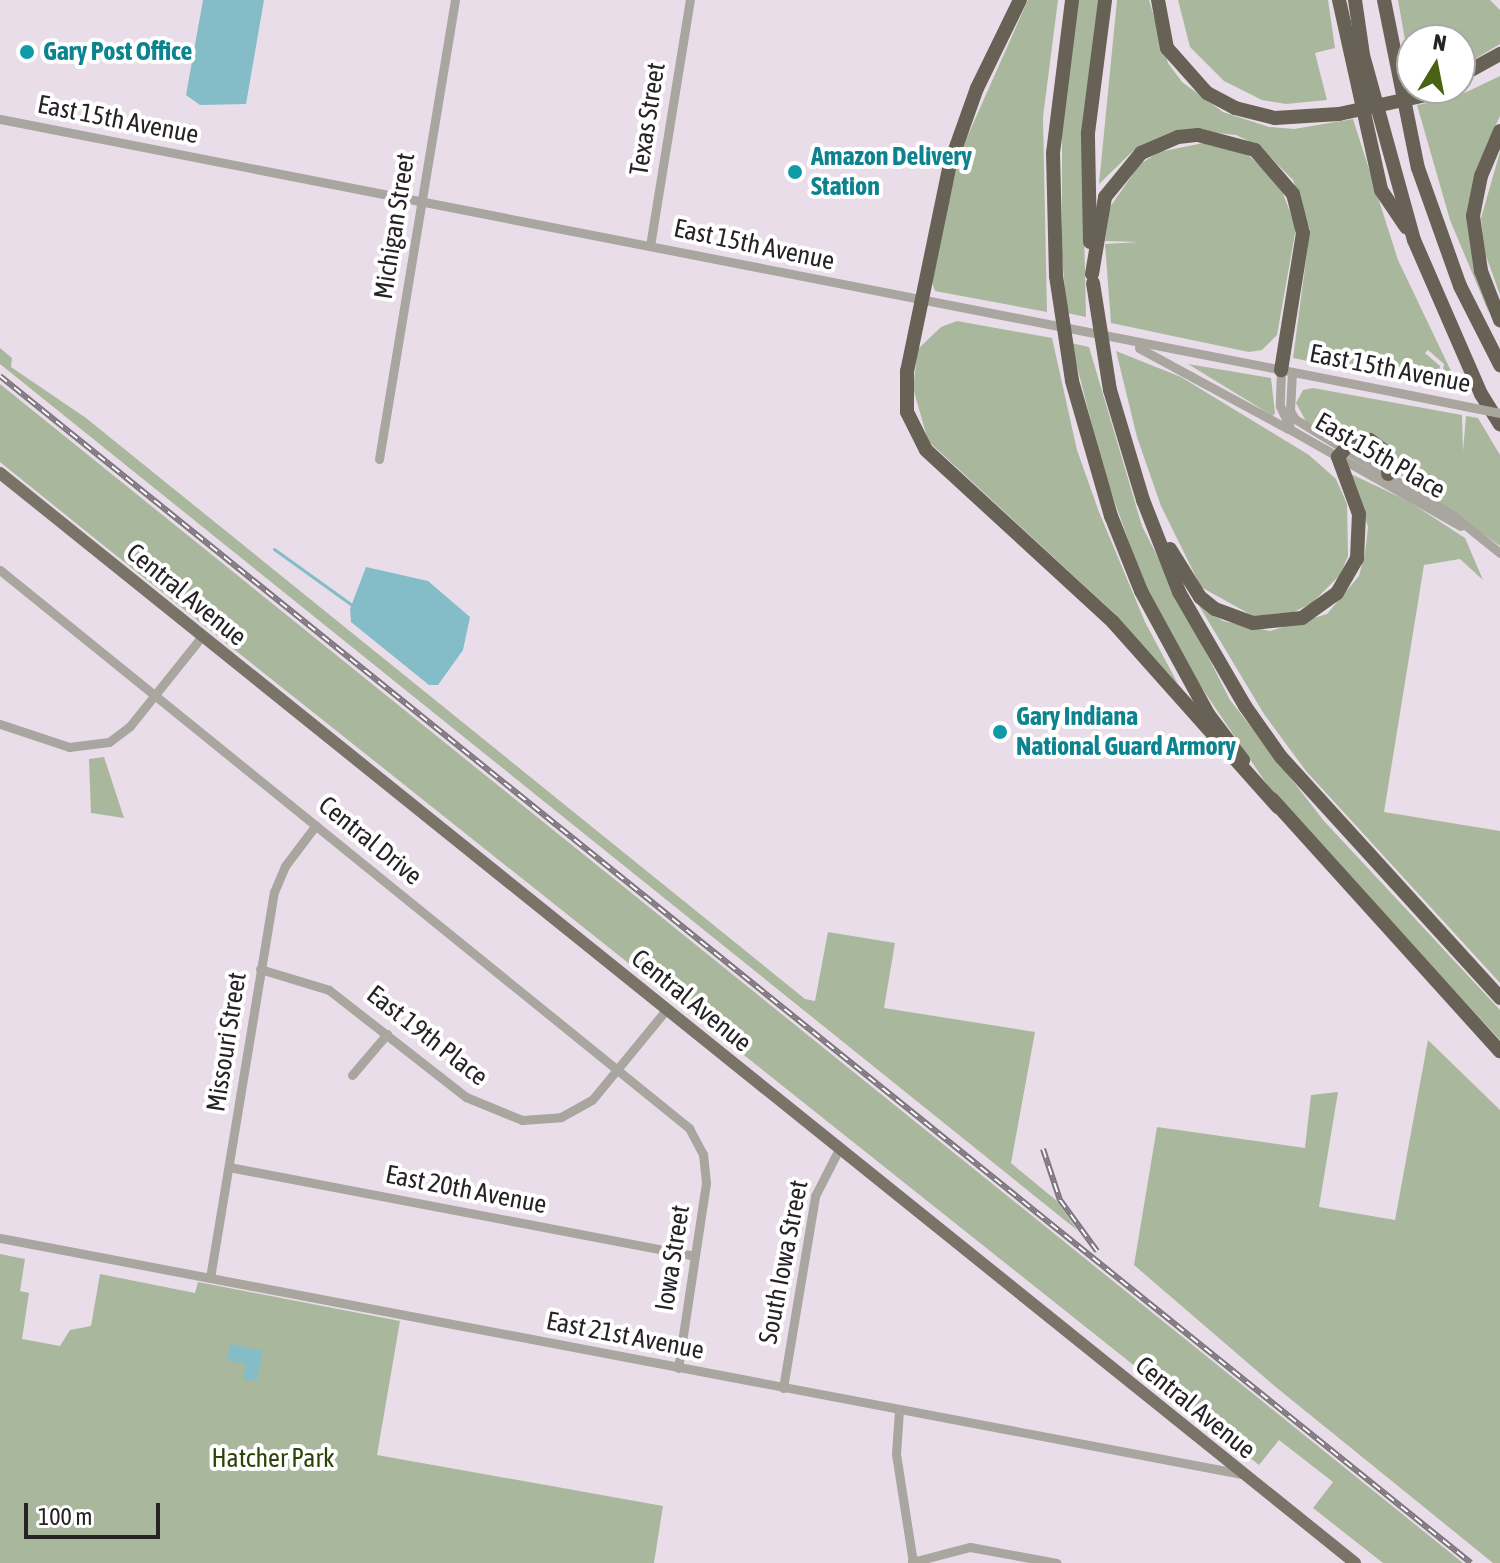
<!DOCTYPE html>
<style>
body{margin:0}
#map{position:relative;width:1500px;height:1563px;overflow:hidden;background:#e9dde9;font-family:"Asap Condensed",sans-serif}
div>[style]{position:absolute}
.green>*{inset:0;background:#a9b89d}
.water>*{inset:0;background:#84bdc7}
.stream>*{height:3px;margin:-1.5px;padding:0 1.5px;transform-origin:1.5px;border-radius:1.5px;background:#84bdc7}
.minor>*{height:9px;margin:-4.5px;padding:0 4.5px;transform-origin:4.5px;border-radius:4.5px;background:#a9a59f}
.major>*{height:12px;margin:-6px;padding:0 6px;transform-origin:6px;border-radius:6px;background:#797368}
.highway>*{height:14px;margin:-7px;padding:0 7px;transform-origin:7px;border-radius:7px;background:#686155}
.rail>*{height:6px;margin-top:-3px;transform-origin:0;background:repeating-linear-gradient(90deg,#fff 0 9px,#7e767d 0 18px);box-sizing:border-box;border-block:2px solid #7e767d}
.minor-bridge>*{height:9px;margin:-4.5px;padding:0 4.5px;transform-origin:4.5px;border-radius:4.5px;background:#a9a59f}
.highway-bridge>*{height:14px;margin:-7px;padding:0 7px;transform-origin:7px;border-radius:7px;background:#686155}
.dots>*{width:22px;height:22px;translate:-50% -50%;box-sizing:border-box;border:4px solid #fff;border-radius:50%}
span{translate:-50% -50%;white-space:nowrap;text-align:center;line-height:1.15;-webkit-text-stroke:8px #fff;paint-order:stroke}
.culture-label{font-size:26px;color:#0d838f;font-weight:700}
.left{translate:0 -50%;text-align:left}
.street-label{font-size:26px;color:#272226}
.park-label{font-size:26px;color:#2b4507}
.north{position:absolute;left:1396px;top:24px;width:80px;height:80px;box-sizing:border-box;background:#fff;border:2px solid #a9a7a8;border-radius:50%;rotate:10deg;font-size:22px;font-weight:700;line-height:32px;text-align:center;color:#272226}
.north::after{content:'';display:block;margin:auto;width:28px;height:36px;background:#4a6313;clip-path:polygon(50% 0,100% 100%,50% 72%,0 100%)}
.scale{position:absolute;left:24px;top:1503px;width:136px;height:36px;box-sizing:border-box;border:4px solid #272226;border-top:0;padding-left:10px;font-size:24px;line-height:28px;white-space:nowrap;color:#272226;-webkit-text-stroke:6px #fff;paint-order:stroke}
</style>
<div id="map">
<div class="green">
<i style="clip-path:polygon(1028px 0,1058px 0,1043px 117px,1047px 312px,935px 291px,931px 279px,960px 153px)"></i>
<i style="clip-path:polygon(1078px 0,1098px 0,1082px 138px,1086px 317px,1067px 313px,1062px 257px,1062px 112px)"></i>
<i style="clip-path:polygon(1117px 0,1149px 0,1168px 63px,1182px 82px,1223px 112px,1269px 127px,1294px 129px,1353px 119px,1398px 260px,1461px 392px,1440px 388px,1444px 364px,1428px 350px,1425px 353px,1440px 366px,1436px 387px,1293px 358px,1310px 230px,1293px 180px,1259px 146px,1236px 135px,1187px 130px,1134px 150px,1099px 184px)"></i>
<i style="clip-path:polygon(1178px 0,1328px 0,1335px 48px,1315px 53px,1327px 100px,1286px 104px,1262px 100px,1224px 81px,1190px 47px)"></i>
<i style="clip-path:polygon(1398px 0,1490px 0,1500px 10px,1500px 44px,1460px 68px,1460px 40px,1412px 40px,1412px 80px)"></i>
<i style="clip-path:polygon(1500px 76px,1500px 116px,1487px 144px,1468px 223px,1489px 313px,1450px 220px,1417px 105px,1456px 97px)"></i>
<i style="clip-path:polygon(1203px 143px,1247px 154px,1264px 169px,1281px 188px,1296px 228px,1277px 335px,1262px 350px,1249px 352px,1111px 323px,1105px 244px,1139px 242px,1105px 241px,1110px 207px,1140px 164px,1159px 152px)"></i>
<i style="clip-path:polygon(1500px 152px,1500px 295px,1485px 253px,1481px 218px)"></i>
<i style="clip-path:polygon(957px 321px,1052px 338px,1077px 450px,1099px 512px,1145px 622px,1178px 684px,1115px 614px,928px 441px,913px 388px,918px 349px,941px 327px)"></i>
<i style="clip-path:polygon(1071px 343px,1089px 347px,1142px 526px,1230px 700px,1324px 821px,1500px 1010px,1500px 1040px,1272px 792px,1175px 648px,1140px 573px,1104px 472px)"></i>
<i style="clip-path:polygon(0 348px,12px 358px,11px 367px,86px 418px,805px 999px,815px 1001px,828px 932px,895px 943px,884px 1008px,1035px 1032px,1011px 1163px,1057px 1201px,1077px 1230px,0 364px)"></i>
<i style="clip-path:polygon(1116px 351px,1181px 377px,1309px 455px,1336px 479px,1347px 504px,1348px 556px,1340px 575px,1312px 603px,1294px 612px,1253px 616px,1201px 587px,1161px 506px,1137px 437px)"></i>
<i style="clip-path:polygon(1188px 364px,1271px 378px,1275px 413px,1273px 416px)"></i>
<i style="clip-path:polygon(0 384px,794px 1024px,1463px 1563px,1383px 1563px,1313px 1508px,1333px 1482px,1279px 1440px,1259px 1465px,103px 545px,0 462px)"></i>
<i style="clip-path:polygon(1313px 388px,1462px 415px,1463px 451px,1466px 416px,1478px 418px,1500px 455px,1500px 546px,1401px 475px,1388px 445px,1379px 438px,1365px 434px,1341px 443px,1307px 423px,1296px 403px,1303px 390px)"></i>
<i style="clip-path:polygon(1351px 474px,1408px 501px,1465px 538px,1483px 580px,1460px 559px,1424px 565px,1384px 812px,1500px 831px,1500px 983px,1306px 771px,1264px 714px,1198px 604px,1223px 621px,1270px 631px,1327px 614px,1359px 576px,1365px 553px,1368px 527px)"></i>
<i style="clip-path:polygon(104px 757px,124px 818px,91px 813px,89px 759px)"></i>
<i style="clip-path:polygon(1428px 1040px,1500px 1110px,1500px 1563px,1493px 1563px,1277px 1388px,1134px 1265px,1157px 1127px,1305px 1148px,1311px 1095px,1338px 1092px,1319px 1207px,1395px 1220px)"></i>
<i style="clip-path:polygon(0 1254px,25px 1259px,20px 1291px,29px 1293px,22px 1339px,60px 1346px,70px 1330px,91px 1326px,100px 1274px,195px 1293px,198px 1282px,400px 1321px,377px 1455px,663px 1506px,654px 1563px,0 1563px)"></i>
</div>
<div class="water">
<i style="clip-path:polygon(203px 0,264px 0,246px 104px,200px 105px,186px 95px)"></i>
<i style="clip-path:polygon(366px 567px,428px 581px,470px 617px,463px 650px,438px 685px,429px 685px,351px 622px,350px 609px)"></i>
<i style="clip-path:polygon(230px 1344px,263px 1351px,257px 1381px,243px 1379px,246px 1364px,227px 1360px)"></i>
</div>
<div class="stream">
<i style="left:274px;top:549px;width:96px;rotate:35.7deg"></i>
</div>
<div class="minor">
<i style="left:0;top:119px;width:1421px;rotate:11.07deg"></i>
<i style="left:650px;top:246px;width:249px;rotate:-80.8deg"></i>
<i style="left:1139px;top:348px;width:170px;rotate:28.5deg"></i>
<i style="left:1281px;top:370px;width:36px;rotate:92deg"></i>
<i style="left:1280px;top:406px;width:26px;rotate:65deg"></i>
<i style="left:1291px;top:430px;width:195px;rotate:29.5deg"></i>
<i style="left:1292px;top:372px;width:39px;rotate:93deg"></i>
<i style="left:1290px;top:411px;width:9px;rotate:58deg"></i>
<i style="left:1295px;top:419px;width:186px;rotate:31.4deg"></i>
<i style="left:1454px;top:516px;width:59px;rotate:38.8deg"></i>
<i style="left:379px;top:459px;width:465px;rotate:-80.6deg"></i>
<i style="left:0;top:570px;width:887px;rotate:39deg"></i>
<i style="left:689px;top:1128px;width:30px;rotate:62deg"></i>
<i style="left:703px;top:1154px;width:29px;rotate:84deg"></i>
<i style="left:706px;top:1183px;width:187px;rotate:98.6deg"></i>
<i style="left:0;top:724px;width:73px;rotate:18.4deg"></i>
<i style="left:69px;top:747px;width:40px;rotate:-7.1deg"></i>
<i style="left:109px;top:742px;width:26px;rotate:-37deg"></i>
<i style="left:130px;top:726px;width:115px;rotate:-51.3deg"></i>
<i style="left:260px;top:969px;width:72px;rotate:16.9deg"></i>
<i style="left:329px;top:990px;width:174px;rotate:38deg"></i>
<i style="left:466px;top:1097px;width:61px;rotate:22.3deg"></i>
<i style="left:522px;top:1120px;width:39px;rotate:-4deg"></i>
<i style="left:561px;top:1117px;width:35px;rotate:-29deg"></i>
<i style="left:592px;top:1100px;width:117px;rotate:-50.6deg"></i>
<i style="left:352px;top:1075px;width:54px;rotate:-49.5deg"></i>
<i style="left:229px;top:1167px;width:474px;rotate:10.8deg"></i>
<i style="left:0;top:1238px;width:1264px;rotate:10.76deg"></i>
<i style="left:210px;top:1278px;width:391px;rotate:-80.6deg"></i>
<i style="left:274px;top:892px;width:28px;rotate:-67deg"></i>
<i style="left:285px;top:866px;width:51px;rotate:-52.9deg"></i>
<i style="left:783px;top:1388px;width:195px;rotate:-80.5deg"></i>
<i style="left:815px;top:1196px;width:53px;rotate:-62.9deg"></i>
<i style="left:899px;top:1410px;width:44px;rotate:93.9deg"></i>
<i style="left:896px;top:1454px;width:110px;rotate:81.1deg"></i>
<i style="left:912px;top:1562px;width:60px;rotate:-14.5deg"></i>
<i style="left:970px;top:1547px;width:88px;rotate:10.4deg"></i>
</div>
<div class="major">
<i style="left:0;top:473px;width:1739px;rotate:38.81deg"></i>
</div>
<div class="highway">
<i style="left:1020px;top:0;width:98px;rotate:116deg"></i>
<i style="left:977px;top:88px;width:81px;rotate:109.6deg"></i>
<i style="left:950px;top:164px;width:211px;rotate:101.7deg"></i>
<i style="left:907px;top:371px;width:41px;rotate:90deg"></i>
<i style="left:907px;top:412px;width:42px;rotate:63.4deg"></i>
<i style="left:926px;top:450px;width:254px;rotate:42.6deg"></i>
<i style="left:1113px;top:622px;width:248px;rotate:48.3deg"></i>
<i style="left:1158px;top:0;width:49px;rotate:79.4deg"></i>
<i style="left:1167px;top:48px;width:60px;rotate:48.4deg"></i>
<i style="left:1207px;top:93px;width:32px;rotate:28deg"></i>
<i style="left:1235px;top:108px;width:41px;rotate:14deg"></i>
<i style="left:1275px;top:118px;width:64px;rotate:-3.6deg"></i>
<i style="left:1339px;top:0;width:195px;rotate:77.5deg"></i>
<i style="left:1381px;top:190px;width:45px;rotate:56deg"></i>
<i style="left:1355px;top:0;width:56px;rotate:81.7deg"></i>
<i style="left:1363px;top:55px;width:192px;rotate:74.6deg"></i>
<i style="left:1414px;top:240px;width:168px;rotate:66.5deg"></i>
<i style="left:1481px;top:394px;width:36px;rotate:58deg"></i>
<i style="left:1384px;top:0;width:171px;rotate:78.6deg"></i>
<i style="left:1418px;top:168px;width:125px;rotate:70.4deg"></i>
<i style="left:1460px;top:286px;width:89px;rotate:63.1deg"></i>
<i style="left:1460px;top:76px;width:46px;rotate:-28.8deg"></i>
<i style="left:1431px;top:94px;width:23px;rotate:-15deg"></i>
<i style="left:1500px;top:131px;width:49px;rotate:112.9deg"></i>
<i style="left:1481px;top:176px;width:41px;rotate:101.3deg"></i>
<i style="left:1473px;top:216px;width:56px;rotate:81.7deg"></i>
<i style="left:1481px;top:271px;width:53px;rotate:68.8deg"></i>
<i style="left:1090px;top:242px;width:109px;rotate:-91.1deg"></i>
<i style="left:1088px;top:133px;width:134px;rotate:-82.7deg"></i>
<i style="left:1092px;top:274px;width:78px;rotate:-80.4deg"></i>
<i style="left:1105px;top:197px;width:57px;rotate:-50.7deg"></i>
<i style="left:1141px;top:153px;width:40px;rotate:-23.4deg"></i>
<i style="left:1178px;top:137px;width:20px;rotate:-6deg"></i>
<i style="left:1198px;top:135px;width:59px;rotate:14.7deg"></i>
<i style="left:1255px;top:150px;width:58px;rotate:49.2deg"></i>
<i style="left:1293px;top:194px;width:40px;rotate:75.6deg"></i>
<i style="left:1303px;top:233px;width:139px;rotate:99.1deg"></i>
<i style="left:1056px;top:276px;width:123px;rotate:-91.4deg"></i>
<i style="left:1053px;top:153px;width:154px;rotate:-82.9deg"></i>
<i style="left:1072px;top:381px;width:141px;rotate:73.9deg"></i>
<i style="left:1111px;top:516px;width:81px;rotate:68.2deg"></i>
<i style="left:1141px;top:591px;width:140px;rotate:61.4deg"></i>
<i style="left:1208px;top:714px;width:58px;rotate:52.7deg"></i>
<i style="left:1110px;top:390px;width:115px;rotate:73.3deg"></i>
<i style="left:1143px;top:500px;width:99px;rotate:68.6deg"></i>
<i style="left:1179px;top:592px;width:132px;rotate:59.9deg"></i>
<i style="left:1245px;top:706px;width:62px;rotate:54.8deg"></i>
<i style="left:1281px;top:757px;width:326px;rotate:47.7deg"></i>
<i style="left:1170px;top:549px;width:57px;rotate:58deg"></i>
<i style="left:1200px;top:597px;width:19px;rotate:39deg"></i>
<i style="left:1215px;top:609px;width:40px;rotate:20.2deg"></i>
<i style="left:1253px;top:623px;width:49px;rotate:-5.8deg"></i>
<i style="left:1302px;top:618px;width:43px;rotate:-35.5deg"></i>
<i style="left:1337px;top:593px;width:39px;rotate:-60deg"></i>
<i style="left:1357px;top:559px;width:45px;rotate:-87.5deg"></i>
<i style="left:1359px;top:514px;width:61px;rotate:-110.2deg"></i>
<i style="left:1338px;top:457px;width:17px;rotate:-50deg"></i>
<i style="left:1349px;top:444px;width:21px;rotate:-11deg"></i>
<i style="left:1370px;top:440px;width:21px;rotate:37deg"></i>
<i style="left:1387px;top:453px;width:21px;rotate:87deg"></i>
<i style="left:1272px;top:799px;width:340px;rotate:47.9deg"></i>
</div>
<div class="rail">
<i style="left:0;top:376px;width:1890px;rotate:38.9deg"></i>
<i style="left:1043px;top:1149px;width:54px;rotate:71.6deg"></i>
<i style="left:1060px;top:1200px;width:63px;rotate:54deg"></i>
</div>
<div class="minor-bridge">
<i style="left:1395px;top:392px;width:107px;rotate:11.3deg"></i>
</div>
<div class="highway-bridge">
<i style="left:1339px;top:114px;width:94px;rotate:-12.3deg"></i>
<i style="left:1056px;top:276px;width:106px;rotate:81.3deg"></i>
<i style="left:1093px;top:283px;width:108px;rotate:81deg"></i>
</div>
<div class="dots">
<i style="left:27px;top:52px;background:#0f9aa8"></i>
<i style="left:795px;top:172px;background:#0f9aa8"></i>
<i style="left:1000px;top:732px;background:#0f9aa8"></i>
</div>
<div class="culture-label">
<span class="left" style="left:43px;top:52px">Gary Post Office</span>
<span class="left" style="left:811px;top:172px">Amazon Delivery<br>Station</span>
<span class="left" style="left:1016px;top:732px">Gary Indiana<br>National Guard Armory</span>
</div>
<div class="street-label">
<span style="left:648px;top:119px;rotate:-81deg">Texas Street</span>
<span style="left:118px;top:120px;rotate:11deg">East 15th Avenue</span>
<span style="left:395px;top:226px;rotate:-81deg">Michigan Street</span>
<span style="left:754px;top:245px;rotate:12deg">East 15th Avenue</span>
<span style="left:1390px;top:369px;rotate:11deg">East 15th Avenue</span>
<span style="left:1380px;top:456px;rotate:30deg">East 15th Place</span>
<span style="left:186px;top:595px;rotate:39deg">Central Avenue</span>
<span style="left:370px;top:841px;rotate:39deg">Central Drive</span>
<span style="left:691px;top:1001px;rotate:39deg">Central Avenue</span>
<span style="left:427px;top:1036px;rotate:38deg">East 19th Place</span>
<span style="left:227px;top:1042px;rotate:-81deg">Missouri Street</span>
<span style="left:466px;top:1190px;rotate:11deg">East 20th Avenue</span>
<span style="left:673px;top:1258px;rotate:-81deg">Iowa Street</span>
<span style="left:784px;top:1262px;rotate:-79deg">South Iowa Street</span>
<span style="left:625px;top:1336px;rotate:11deg">East 21st Avenue</span>
<span style="left:1195px;top:1408px;rotate:39deg">Central Avenue</span>
</div>
<div class="park-label">
<span style="left:273px;top:1459px">Hatcher Park</span>
</div>
<div class="north">N</div>
<div class="scale">100 m</div>
</div>
